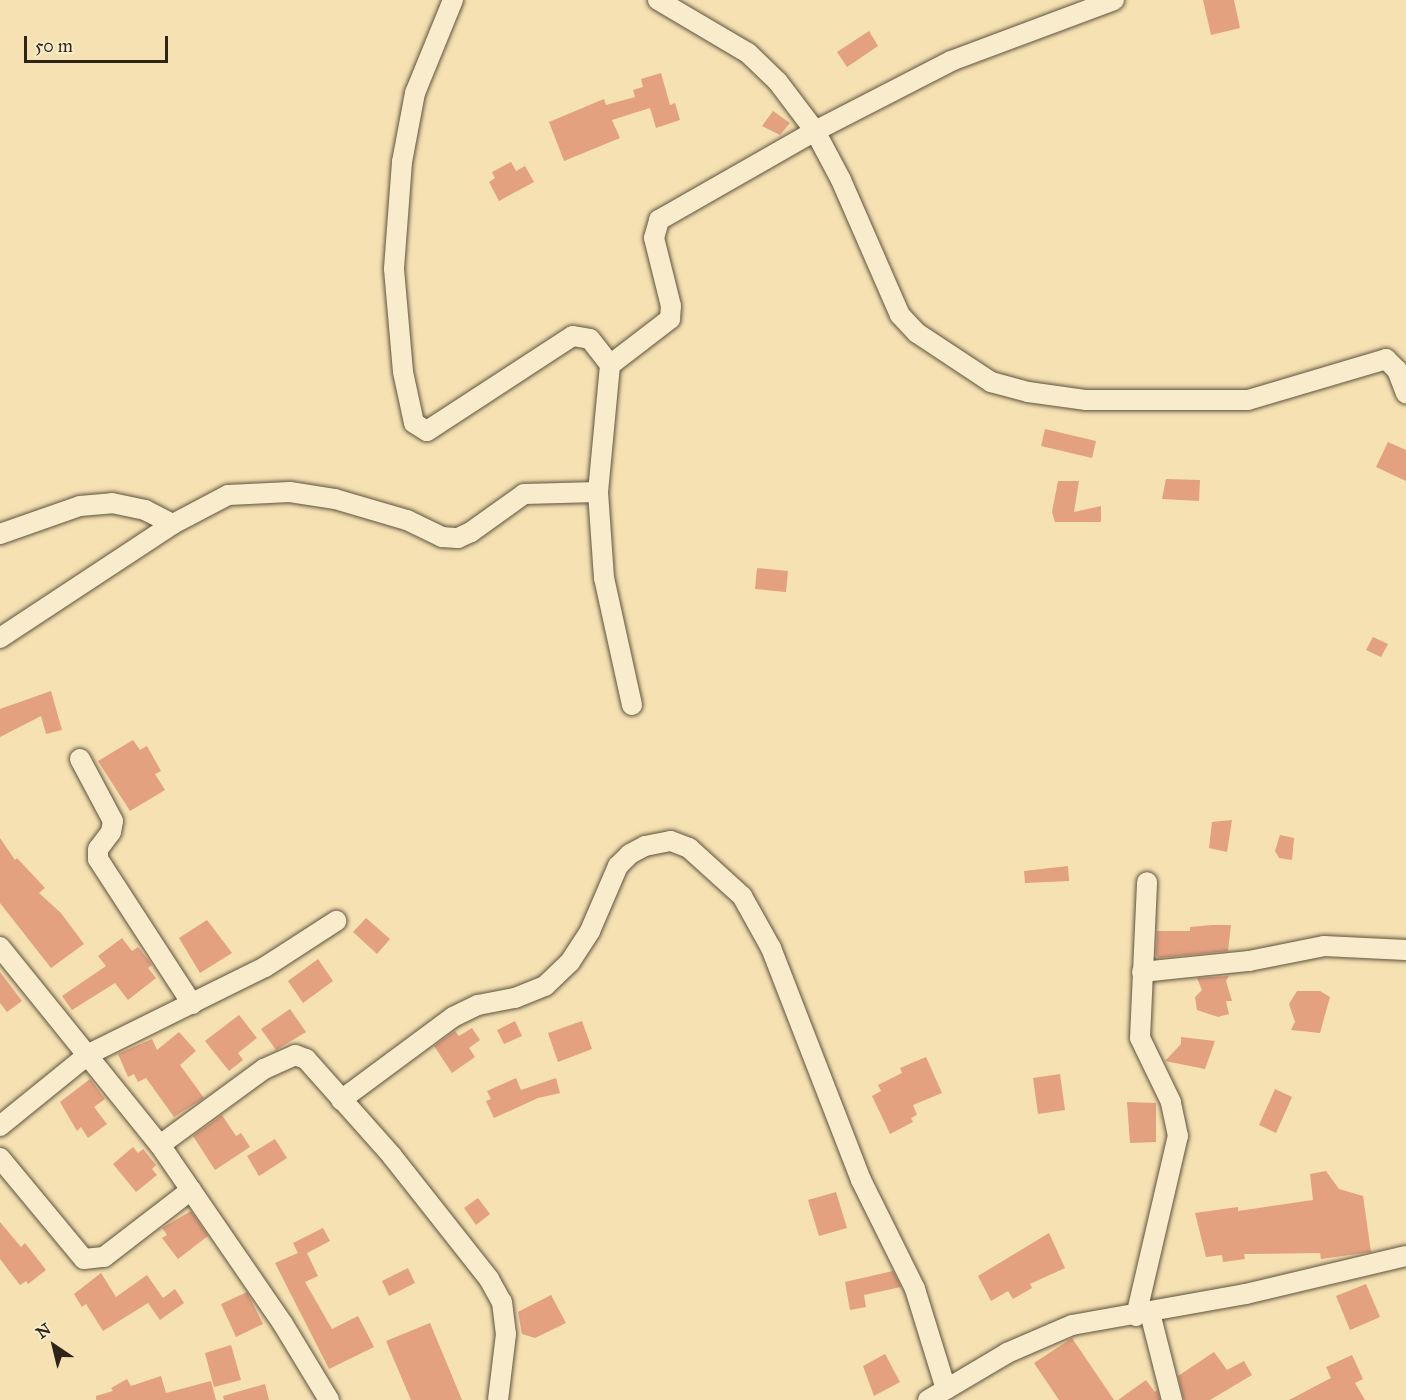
<!DOCTYPE html>
<style>
body{margin:0}
#map{position:relative;width:1406px;height:1400px;overflow:hidden;background:#f5e1b2;font-family:"IM FELL Great Primer",serif}
div>[style]{position:absolute}
.building>*{inset:0;background:#e3a180}
.roads{filter:drop-shadow(0 0 2px #60533e) drop-shadow(0 0 2px #60533e)}
.street>*{height:20px;margin:-10px;padding:0 10px;transform-origin:10px;border-radius:10px;background:#f8eccd}
span{translate:-50% -50%;white-space:nowrap;text-align:center;line-height:1.15;-webkit-text-stroke:4.5px #f8eccd;paint-order:stroke}
.north{position:absolute;left:24px;top:1316px;width:60px;height:60px;-webkit-text-stroke:4px #f8eccd;paint-order:stroke;rotate:325deg;font-size:16px;font-weight:700;line-height:24px;text-align:center;color:#2e2418}
.north::after{content:'';display:block;margin:auto;width:21px;height:27px;background:#2e2418;clip-path:polygon(50% 0,100% 100%,50% 72%,0 100%)}
.scale{position:absolute;left:24px;top:36px;width:144px;height:27px;box-sizing:border-box;border:3px solid #2e2418;border-top:0;padding-left:8px;font-size:18px;line-height:21px;white-space:nowrap;color:#2e2418;-webkit-text-stroke:4px #f8eccd;paint-order:stroke}
</style>
<div id="map">
<div class="building">
<i style="clip-path:polygon(1203px 0,1234px 0,1240px 28px,1211px 35px)"></i>
<i style="clip-path:polygon(869px 31px,878px 46px,847px 67px,837px 52px)"></i>
<i style="clip-path:polygon(661px 73px,670px 105px,675px 103px,680px 120px,656px 128px,650px 108px,612px 120px,620px 138px,564px 161px,549px 122px,604px 99px,606px 105px,635px 97px,633px 90px,643px 87px,641px 79px)"></i>
<i style="clip-path:polygon(773px 111px,790px 123px,780px 135px,762px 126px)"></i>
<i style="clip-path:polygon(511px 162px,516px 171px,525px 166px,534px 182px,499px 201px,489px 182px,495px 178px,492px 172px)"></i>
<i style="clip-path:polygon(1045px 429px,1096px 441px,1092px 458px,1041px 446px)"></i>
<i style="clip-path:polygon(1388px 442px,1406px 450px,1406px 481px,1376px 467px)"></i>
<i style="clip-path:polygon(1166px 479px,1200px 480px,1199px 501px,1162px 499px)"></i>
<i style="clip-path:polygon(1058px 481px,1079px 481px,1074px 512px,1101px 506px,1101px 522px,1055px 522px,1052px 512px)"></i>
<i style="clip-path:polygon(757px 568px,788px 571px,786px 592px,755px 589px)"></i>
<i style="clip-path:polygon(1373px 637px,1388px 644px,1381px 657px,1366px 650px)"></i>
<i style="clip-path:polygon(51px 691px,62px 730px,46px 734px,41px 716px,0 737px,0 709px)"></i>
<i style="clip-path:polygon(133px 740px,140px 750px,147px 746px,161px 771px,155px 774px,165px 790px,130px 811px,98px 761px)"></i>
<i style="clip-path:polygon(1232px 820px,1227px 852px,1209px 848px,1212px 822px)"></i>
<i style="clip-path:polygon(1280px 835px,1294px 838px,1292px 860px,1279px 858px,1275px 851px)"></i>
<i style="clip-path:polygon(0 838px,15px 860px,17px 858px,45px 888px,39px 893px,61px 913px,84px 944px,51px 968px,0 903px)"></i>
<i style="clip-path:polygon(1068px 866px,1069px 881px,1025px 883px,1024px 871px)"></i>
<i style="clip-path:polygon(366px 918px,390px 939px,377px 954px,353px 932px)"></i>
<i style="clip-path:polygon(207px 920px,232px 953px,200px 973px,179px 938px)"></i>
<i style="clip-path:polygon(1212px 925px,1231px 925px,1228px 951px,1159px 958px,1156px 955px,1157px 931px,1190px 931px,1190px 927px)"></i>
<i style="clip-path:polygon(122px 938px,132px 951px,138px 947px,152px 965px,148px 968px,156px 978px,128px 1000px,115px 983px,72px 1010px,62px 996px,106px 966px,98px 956px)"></i>
<i style="clip-path:polygon(318px 959px,333px 981px,303px 1003px,288px 981px)"></i>
<i style="clip-path:polygon(0 972px,22px 1001px,7px 1012px,0 1003px)"></i>
<i style="clip-path:polygon(1229px 976px,1226px 981px,1232px 1001px,1226px 1001px,1229px 1014px,1218px 1017px,1197px 1010px,1195px 997px,1202px 990px,1197px 978px)"></i>
<i style="clip-path:polygon(1297px 991px,1320px 991px,1330px 997px,1320px 1033px,1291px 1030px,1295px 1022px,1289px 1004px)"></i>
<i style="clip-path:polygon(290px 1009px,306px 1032px,276px 1050px,261px 1029px)"></i>
<i style="clip-path:polygon(239px 1015px,257px 1038px,238px 1053px,243px 1060px,229px 1071px,205px 1041px)"></i>
<i style="clip-path:polygon(515px 1021px,522px 1036px,504px 1044px,497px 1030px)"></i>
<i style="clip-path:polygon(582px 1021px,592px 1049px,558px 1062px,548px 1033px)"></i>
<i style="clip-path:polygon(472px 1028px,480px 1040px,469px 1048px,475px 1057px,452px 1073px,434px 1046px,455px 1031px,459px 1036px)"></i>
<i style="clip-path:polygon(179px 1032px,196px 1051px,180px 1065px,204px 1098px,174px 1117px,146px 1078px,138px 1082px,134px 1074px,128px 1077px,118px 1054px,152px 1039px,157px 1050px)"></i>
<i style="clip-path:polygon(1181px 1037px,1215px 1041px,1205px 1069px,1165px 1061px,1181px 1044px)"></i>
<i style="clip-path:polygon(926px 1057px,942px 1093px,913px 1105px,917px 1115px,911px 1118px,913px 1122px,890px 1134px,872px 1096px,881px 1091px,878px 1085px,902px 1073px,900px 1068px)"></i>
<i style="clip-path:polygon(1060px 1074px,1065px 1110px,1038px 1114px,1033px 1078px)"></i>
<i style="clip-path:polygon(516px 1078px,521px 1090px,556px 1078px,560px 1093px,538px 1098px,494px 1118px,486px 1101px,491px 1099px,487px 1091px)"></i>
<i style="clip-path:polygon(90px 1079px,105px 1099px,94px 1107px,107px 1124px,88px 1138px,81px 1127px,77px 1131px,60px 1102px)"></i>
<i style="clip-path:polygon(1275px 1089px,1292px 1097px,1276px 1133px,1259px 1125px)"></i>
<i style="clip-path:polygon(1127px 1102px,1156px 1103px,1156px 1142px,1130px 1143px)"></i>
<i style="clip-path:polygon(222px 1115px,236px 1136px,241px 1133px,250px 1147px,215px 1170px,193px 1136px)"></i>
<i style="clip-path:polygon(275px 1139px,287px 1158px,259px 1176px,247px 1156px)"></i>
<i style="clip-path:polygon(133px 1147px,138px 1153px,143px 1149px,156px 1165px,152px 1169px,157px 1175px,136px 1192px,113px 1164px)"></i>
<i style="clip-path:polygon(1326px 1171px,1339px 1189px,1363px 1196px,1371px 1252px,1321px 1259px,1320px 1253px,1244px 1254px,1245px 1259px,1223px 1262px,1222px 1255px,1206px 1257px,1195px 1213px,1238px 1207px,1238px 1211px,1313px 1200px,1310px 1174px)"></i>
<i style="clip-path:polygon(836px 1192px,847px 1228px,819px 1236px,808px 1200px)"></i>
<i style="clip-path:polygon(478px 1198px,490px 1214px,476px 1225px,464px 1208px)"></i>
<i style="clip-path:polygon(191px 1211px,208px 1236px,178px 1259px,162px 1238px,167px 1235px,162px 1228px)"></i>
<i style="clip-path:polygon(0 1222px,21px 1247px,25px 1243px,46px 1270px,28px 1284px,26px 1281px,20px 1285px,0 1259px)"></i>
<i style="clip-path:polygon(323px 1228px,330px 1241px,307px 1253px,318px 1276px,305px 1282px,332px 1329px,358px 1316px,374px 1347px,329px 1369px,275px 1263px,298px 1253px,293px 1243px)"></i>
<i style="clip-path:polygon(1049px 1233px,1065px 1268px,1030px 1284px,1032px 1288px,1013px 1299px,1008px 1291px,991px 1301px,978px 1276px)"></i>
<i style="clip-path:polygon(408px 1268px,415px 1283px,389px 1296px,382px 1281px)"></i>
<i style="clip-path:polygon(893px 1271px,901px 1287px,864px 1295px,866px 1307px,850px 1310px,845px 1282px)"></i>
<i style="clip-path:polygon(101px 1273px,116px 1297px,147px 1275px,163px 1298px,175px 1289px,184px 1303px,160px 1320px,148px 1303px,103px 1331px,86px 1304px,82px 1307px,74px 1294px)"></i>
<i style="clip-path:polygon(1366px 1284px,1380px 1317px,1350px 1330px,1336px 1296px)"></i>
<i style="clip-path:polygon(247px 1292px,263px 1324px,236px 1337px,221px 1304px)"></i>
<i style="clip-path:polygon(551px 1295px,566px 1323px,535px 1338px,522px 1334px,518px 1312px)"></i>
<i style="clip-path:polygon(430px 1323px,462px 1400px,411px 1400px,386px 1341px)"></i>
<i style="clip-path:polygon(1072px 1338px,1114px 1400px,1059px 1400px,1034px 1363px)"></i>
<i style="clip-path:polygon(231px 1345px,241px 1380px,214px 1387px,205px 1353px)"></i>
<i style="clip-path:polygon(1214px 1352px,1227px 1370px,1244px 1361px,1252px 1375px,1210px 1400px,1184px 1400px,1178px 1376px)"></i>
<i style="clip-path:polygon(885px 1354px,900px 1382px,874px 1396px,863px 1366px)"></i>
<i style="clip-path:polygon(1352px 1355px,1363px 1379px,1355px 1383px,1365px 1400px,1289px 1400px,1331px 1378px,1326px 1367px)"></i>
<i style="clip-path:polygon(161px 1376px,166px 1393px,211px 1381px,216px 1400px,96px 1400px,96px 1396px,113px 1391px,111px 1388px,127px 1379px,131px 1386px)"></i>
<i style="clip-path:polygon(1146px 1380px,1155px 1392px,1157px 1390px,1160px 1400px,1118px 1400px)"></i>
<i style="clip-path:polygon(265px 1384px,269px 1400px,224px 1400px,223px 1396px)"></i>
</div>
<div class="roads">
<div class="street">
<i style="left:453px;top:0;width:100px;rotate:112.2deg"></i>
<i style="left:415px;top:93px;width:70px;rotate:100.7deg"></i>
<i style="left:402px;top:162px;width:107px;rotate:94.3deg"></i>
<i style="left:394px;top:269px;width:103px;rotate:85deg"></i>
<i style="left:403px;top:372px;width:52px;rotate:77.8deg"></i>
<i style="left:414px;top:423px;width:15px;rotate:32deg"></i>
<i style="left:427px;top:431px;width:174px;rotate:-33.1deg"></i>
<i style="left:573px;top:336px;width:17px;rotate:10deg"></i>
<i style="left:590px;top:339px;width:33px;rotate:52deg"></i>
<i style="left:658px;top:0;width:104px;rotate:30.5deg"></i>
<i style="left:748px;top:53px;width:42px;rotate:44deg"></i>
<i style="left:778px;top:82px;width:61px;rotate:52.9deg"></i>
<i style="left:815px;top:131px;width:55px;rotate:62deg"></i>
<i style="left:841px;top:180px;width:147px;rotate:66.4deg"></i>
<i style="left:900px;top:315px;width:25px;rotate:47deg"></i>
<i style="left:917px;top:333px;width:89px;rotate:33.5deg"></i>
<i style="left:991px;top:382px;width:38px;rotate:15deg"></i>
<i style="left:1028px;top:392px;width:59px;rotate:7.9deg"></i>
<i style="left:1086px;top:400px;width:162px"></i>
<i style="left:1248px;top:400px;width:144px;rotate:-16.5deg"></i>
<i style="left:1386px;top:359px;width:16px;rotate:45deg"></i>
<i style="left:1397px;top:370px;width:25px;rotate:69deg"></i>
<i style="left:0;top:534px;width:85px;rotate:-19.3deg"></i>
<i style="left:80px;top:506px;width:32px;rotate:-5deg"></i>
<i style="left:112px;top:503px;width:34px;rotate:12deg"></i>
<i style="left:145px;top:510px;width:31px;rotate:27deg"></i>
<i style="left:0;top:638px;width:207px;rotate:-33.4deg"></i>
<i style="left:173px;top:524px;width:62px;rotate:-27.8deg"></i>
<i style="left:228px;top:495px;width:62px;rotate:-2.8deg"></i>
<i style="left:290px;top:492px;width:46px;rotate:8.8deg"></i>
<i style="left:335px;top:499px;width:75px;rotate:16.3deg"></i>
<i style="left:407px;top:520px;width:39px;rotate:26deg"></i>
<i style="left:442px;top:537px;width:16px;rotate:4deg"></i>
<i style="left:458px;top:538px;width:14px;rotate:-25deg"></i>
<i style="left:471px;top:532px;width:65px;rotate:-35.6deg"></i>
<i style="left:524px;top:494px;width:74px;rotate:-1.5deg"></i>
<i style="left:632px;top:705px;width:130px;rotate:-102.4deg"></i>
<i style="left:604px;top:578px;width:86px;rotate:-94deg"></i>
<i style="left:598px;top:492px;width:128px;rotate:-84.6deg"></i>
<i style="left:610px;top:365px;width:76px;rotate:-37.5deg"></i>
<i style="left:670px;top:319px;width:13px;rotate:-86deg"></i>
<i style="left:671px;top:306px;width:70px;rotate:-104deg"></i>
<i style="left:654px;top:238px;width:19px;rotate:-74deg"></i>
<i style="left:659px;top:220px;width:180px;rotate:-29.7deg"></i>
<i style="left:815px;top:131px;width:153px;rotate:-27.2deg"></i>
<i style="left:951px;top:61px;width:174px;rotate:-20.5deg"></i>
<i style="left:80px;top:759px;width:70px;rotate:62deg"></i>
<i style="left:113px;top:821px;width:11px;rotate:100deg"></i>
<i style="left:111px;top:832px;width:21px;rotate:127deg"></i>
<i style="left:98px;top:849px;width:10px;rotate:90deg"></i>
<i style="left:98px;top:859px;width:173px;rotate:57deg"></i>
<i style="left:0;top:947px;width:255px;rotate:51.1deg"></i>
<i style="left:160px;top:1145px;width:217px;rotate:55.5deg"></i>
<i style="left:283px;top:1324px;width:89px;rotate:58.8deg"></i>
<i style="left:1142px;top:972px;width:108px;rotate:-5.9deg"></i>
<i style="left:1249px;top:961px;width:76px;rotate:-11.3deg"></i>
<i style="left:1324px;top:946px;width:82px;rotate:2.8deg"></i>
<i style="left:341px;top:1100px;width:139px;rotate:-36.5deg"></i>
<i style="left:453px;top:1017px;width:28px;rotate:-26deg"></i>
<i style="left:478px;top:1005px;width:38px;rotate:-11deg"></i>
<i style="left:515px;top:998px;width:32px;rotate:-22deg"></i>
<i style="left:545px;top:986px;width:35px;rotate:-44deg"></i>
<i style="left:570px;top:962px;width:37px;rotate:-57deg"></i>
<i style="left:590px;top:931px;width:71px;rotate:-66.7deg"></i>
<i style="left:618px;top:866px;width:17px;rotate:-45deg"></i>
<i style="left:630px;top:854px;width:17px;rotate:-28deg"></i>
<i style="left:645px;top:846px;width:26px;rotate:-11deg"></i>
<i style="left:671px;top:841px;width:19px;rotate:21deg"></i>
<i style="left:689px;top:848px;width:72px;rotate:42.2deg"></i>
<i style="left:742px;top:896px;width:60px;rotate:60.9deg"></i>
<i style="left:771px;top:948px;width:249px;rotate:68.8deg"></i>
<i style="left:861px;top:1180px;width:122px;rotate:63.6deg"></i>
<i style="left:915px;top:1289px;width:105px;rotate:72.8deg"></i>
<i style="left:0;top:1126px;width:114px;rotate:-39deg"></i>
<i style="left:89px;top:1054px;width:196px;rotate:-26.3deg"></i>
<i style="left:265px;top:967px;width:85px;rotate:-32.9deg"></i>
<i style="left:160px;top:1145px;width:129px;rotate:-36.2deg"></i>
<i style="left:264px;top:1069px;width:34px;rotate:-24deg"></i>
<i style="left:295px;top:1055px;width:12px;rotate:20deg"></i>
<i style="left:306px;top:1059px;width:130px;rotate:48.4deg"></i>
<i style="left:392px;top:1156px;width:157px;rotate:51.7deg"></i>
<i style="left:489px;top:1279px;width:26px;rotate:61deg"></i>
<i style="left:502px;top:1302px;width:32px;rotate:83deg"></i>
<i style="left:506px;top:1334px;width:66px;rotate:96.9deg"></i>
<i style="left:0;top:1158px;width:131px;rotate:50.3deg"></i>
<i style="left:84px;top:1259px;width:20px;rotate:-6deg"></i>
<i style="left:104px;top:1257px;width:110px;rotate:-37.6deg"></i>
<i style="left:1150px;top:1313px;width:90px;rotate:75.8deg"></i>
<i style="left:1136px;top:1316px;width:185px;rotate:-76.9deg"></i>
<i style="left:1178px;top:1136px;width:35px;rotate:-102deg"></i>
<i style="left:1171px;top:1102px;width:71px;rotate:-115.8deg"></i>
<i style="left:1140px;top:1038px;width:156px;rotate:-87.4deg"></i>
<i style="left:928px;top:1400px;width:92px;rotate:-30.7deg"></i>
<i style="left:1007px;top:1353px;width:71px;rotate:-23.3deg"></i>
<i style="left:1072px;top:1325px;width:177px;rotate:-10.1deg"></i>
<i style="left:1246px;top:1294px;width:164px;rotate:-13.4deg"></i>
</div>
</div>
<div class="north">N</div>
<div class="scale">50 m</div>
</div>
